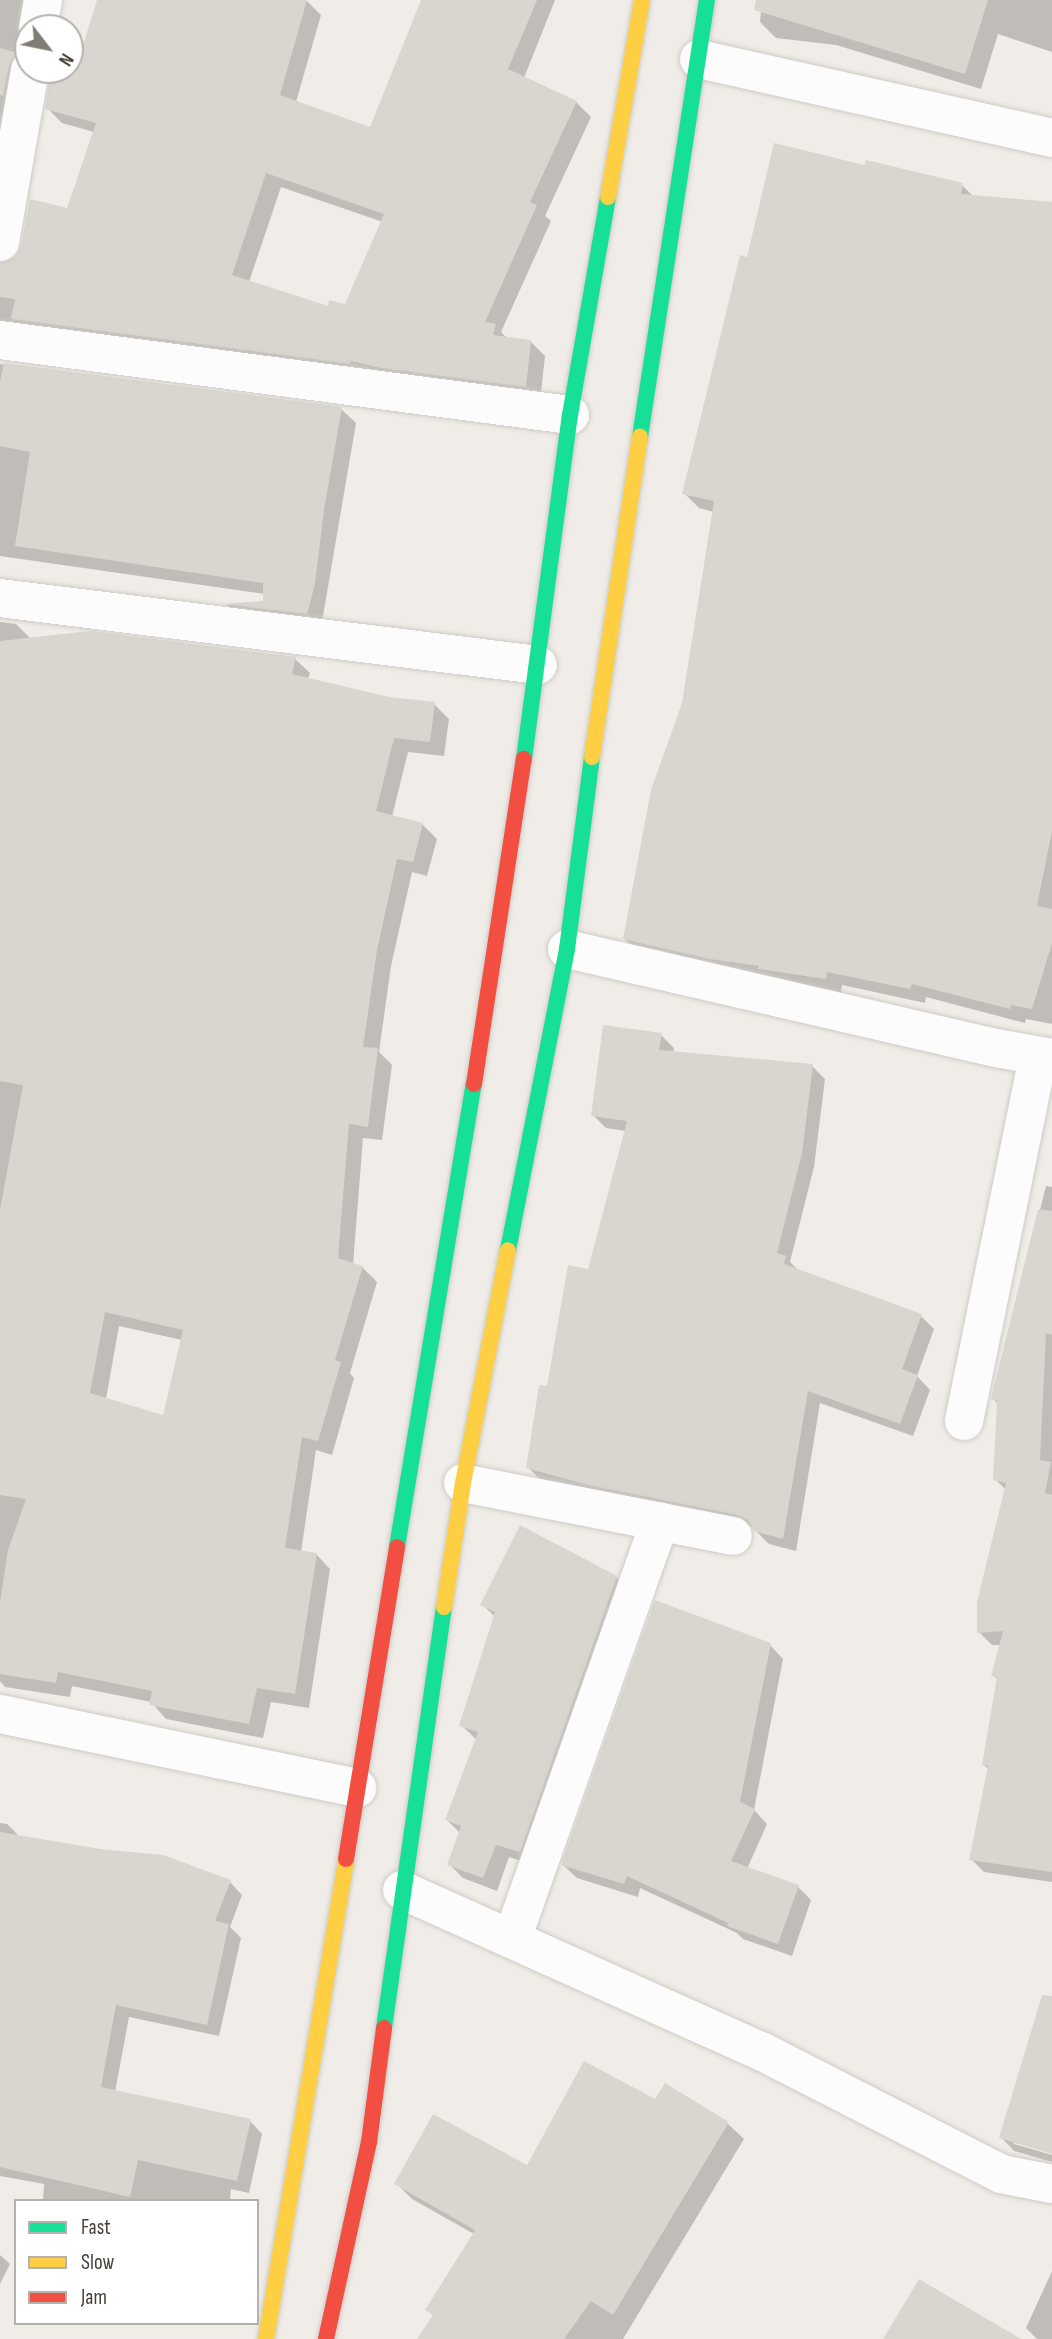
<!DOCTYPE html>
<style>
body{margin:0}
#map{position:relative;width:1052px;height:2339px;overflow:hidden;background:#f0ede8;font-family:"Sofia Sans Condensed",sans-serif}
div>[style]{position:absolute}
.shadow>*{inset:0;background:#0003}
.building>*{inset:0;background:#d9d6d0}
.roads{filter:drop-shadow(0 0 2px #cecbc6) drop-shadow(0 0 2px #cecbc6)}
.street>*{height:38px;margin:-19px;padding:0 19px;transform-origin:19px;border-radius:19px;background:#fdfcfc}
.fast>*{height:16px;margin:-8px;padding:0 8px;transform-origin:8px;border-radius:8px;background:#16e098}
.slow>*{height:16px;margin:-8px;padding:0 8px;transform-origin:8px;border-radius:8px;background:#ffcf43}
.jam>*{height:16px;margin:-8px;padding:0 8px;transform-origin:8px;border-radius:8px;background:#f24e42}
span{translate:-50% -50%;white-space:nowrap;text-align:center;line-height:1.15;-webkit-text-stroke:7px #fff;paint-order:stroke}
.legend{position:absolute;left:14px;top:2199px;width:245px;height:126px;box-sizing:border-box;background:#fff;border:2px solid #b5b2ae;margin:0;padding:9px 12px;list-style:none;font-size:21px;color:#453f35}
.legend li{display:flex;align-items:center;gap:14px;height:35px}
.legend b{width:35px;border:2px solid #b5b2ae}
.north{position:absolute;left:14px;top:14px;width:70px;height:70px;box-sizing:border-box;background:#fff;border:2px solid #b5b2ae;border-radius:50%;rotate:122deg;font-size:19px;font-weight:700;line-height:28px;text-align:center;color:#453f35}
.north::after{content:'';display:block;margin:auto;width:24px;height:32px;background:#817c74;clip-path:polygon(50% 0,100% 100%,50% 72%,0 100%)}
</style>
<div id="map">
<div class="shadow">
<i style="clip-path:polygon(0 0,25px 0,14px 54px,28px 66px,0 210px)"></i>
<i style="clip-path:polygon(evenodd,99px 0,307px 1px,321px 15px,296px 102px,371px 129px,423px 0,555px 0,524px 78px,576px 102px,591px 117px,545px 216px,551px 221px,501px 332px,507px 338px,531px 342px,545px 356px,540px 401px,0 339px,0 265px,7px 264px,68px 210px,94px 132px,62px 123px,47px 108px,77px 71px,99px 0,281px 187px,383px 222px,346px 306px,329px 308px,249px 282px,281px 187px)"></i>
<i style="clip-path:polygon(762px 0,1052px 0,1052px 52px,998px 34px,981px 89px,836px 45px,776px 38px,760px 22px)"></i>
<i style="clip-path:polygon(866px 168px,962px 185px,974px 197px,1052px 204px,1052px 1024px,1026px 1019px,1025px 1023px,926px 997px,925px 1003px,842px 985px,841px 993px,639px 954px,625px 939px,684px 703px,714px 512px,699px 508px,684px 493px,748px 259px)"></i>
<i style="clip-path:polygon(0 364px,341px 409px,356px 423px,321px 628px,239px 618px,227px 605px,264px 602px,265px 594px,0 556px)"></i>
<i style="clip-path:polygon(evenodd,0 622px,16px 624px,31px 639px,295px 659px,310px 673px,308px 679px,389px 699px,434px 704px,449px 719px,444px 756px,408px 752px,392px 817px,422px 824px,437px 839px,427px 876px,412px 872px,391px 966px,379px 1052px,392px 1065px,382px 1140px,363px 1138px,353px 1265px,362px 1267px,377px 1282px,350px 1373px,354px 1378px,332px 1455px,316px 1450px,301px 1552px,316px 1554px,330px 1569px,309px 1708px,271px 1702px,263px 1738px,166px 1719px,151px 1702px,72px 1686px,70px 1697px,5px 1687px,0 1681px,0 622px,119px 1326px,182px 1340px,165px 1417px,106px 1399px,119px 1326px)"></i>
<i style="clip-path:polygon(661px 1035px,674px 1048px,673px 1053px,812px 1066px,825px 1079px,814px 1167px,790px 1262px,798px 1270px,921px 1316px,934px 1329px,917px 1376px,930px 1390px,913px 1436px,820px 1403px,796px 1551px,769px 1544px,752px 1527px,603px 1498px,541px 1481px,528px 1467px,548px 1388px,590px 1271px,626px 1131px,606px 1128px,593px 1115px)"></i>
<i style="clip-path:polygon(1046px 1186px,1052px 1187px,1052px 1882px,984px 1872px,971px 1859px,989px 1770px,984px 1765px,998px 1680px,993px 1675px,1001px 1645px,992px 1645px,979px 1632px,1006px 1490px,995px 1479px,999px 1405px,993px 1399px)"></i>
<i style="clip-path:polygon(616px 1577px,630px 1591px,533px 1865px,509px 1857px,497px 1891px,463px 1878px,449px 1864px,460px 1833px,447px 1820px,477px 1740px,461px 1725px,495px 1617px,482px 1604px)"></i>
<i style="clip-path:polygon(770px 1645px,783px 1659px,754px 1810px,767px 1824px,747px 1869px,798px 1887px,811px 1900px,792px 1956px,743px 1939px,737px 1933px,640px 1888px,638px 1897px,577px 1878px,563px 1865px)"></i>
<i style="clip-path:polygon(0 1823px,7px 1824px,20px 1837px,230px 1882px,242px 1895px,230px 1927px,241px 1938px,219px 2036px,129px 2017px,115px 2092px,250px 2121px,262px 2134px,249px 2193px,231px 2189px,230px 2201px,43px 2201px,44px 2184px,0 2176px)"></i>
<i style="clip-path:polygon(1052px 2073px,1052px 2152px,1014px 2141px,1014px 2144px,1052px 2155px,1052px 2162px,1014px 2151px,1001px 2137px)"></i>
<i style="clip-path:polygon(665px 2085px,728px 2124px,744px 2139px,623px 2339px,419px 2339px,434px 2316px,427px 2310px,474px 2234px,412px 2199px,397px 2184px,528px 2168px,655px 2102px)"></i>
<i style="clip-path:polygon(0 2255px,10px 2264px,0 2284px)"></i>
<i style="clip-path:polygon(1052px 2271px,1052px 2339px,1037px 2339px,1026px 2328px)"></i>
</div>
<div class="building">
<i style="clip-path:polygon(evenodd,97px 0,307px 0,280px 95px,370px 127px,421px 0,537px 0,508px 69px,577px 101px,530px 202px,537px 205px,485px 322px,496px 324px,493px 335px,531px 340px,526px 387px,381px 368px,351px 361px,350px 364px,11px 319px,15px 299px,0 297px,0 263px,16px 256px,21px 246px,30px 199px,67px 208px,96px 123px,45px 109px,51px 70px,76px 68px,97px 0,266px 173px,384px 214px,345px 304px,329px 300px,328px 306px,232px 275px,266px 173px)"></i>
<i style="clip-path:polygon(756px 0,988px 0,965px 74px,754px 10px)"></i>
<i style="clip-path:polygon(0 48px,18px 53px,9px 66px,3px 96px,0 95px)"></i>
<i style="clip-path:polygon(774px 143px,864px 165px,866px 160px,963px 183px,961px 194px,1052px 202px,1052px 831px,1037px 906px,1052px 909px,1052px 943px,1032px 1009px,1011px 1005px,1010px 1009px,912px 984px,910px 989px,827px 972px,826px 979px,758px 969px,759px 966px,709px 959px,623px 939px,651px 790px,682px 703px,714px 501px,682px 494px,740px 255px,747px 257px)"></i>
<i style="clip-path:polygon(4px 363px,342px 407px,324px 510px,315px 584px,307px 614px,223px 604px,263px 601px,263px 583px,15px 546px,30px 452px,0 446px,0 382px)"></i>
<i style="clip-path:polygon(evenodd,90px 631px,296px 657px,292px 674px,389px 697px,435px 702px,430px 742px,394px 738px,376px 811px,423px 823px,413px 862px,397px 859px,377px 950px,363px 1047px,378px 1048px,368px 1127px,349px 1124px,338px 1258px,363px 1266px,335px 1360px,341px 1362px,318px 1441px,302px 1437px,285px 1548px,317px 1553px,295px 1694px,257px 1688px,249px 1724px,149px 1705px,152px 1691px,58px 1672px,56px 1683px,0 1674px,0 1603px,8px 1550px,26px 1499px,0 1495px,0 1210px,23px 1085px,0 1081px,0 641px,90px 631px,105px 1312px,183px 1330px,163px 1415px,90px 1393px,105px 1312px)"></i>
<i style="clip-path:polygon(603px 1025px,662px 1033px,659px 1050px,813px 1064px,802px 1153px,777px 1253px,786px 1256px,784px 1264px,922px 1314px,902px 1369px,918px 1375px,900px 1424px,808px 1391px,783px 1539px,754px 1531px,748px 1520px,737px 1515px,588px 1485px,526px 1468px,539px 1385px,547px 1386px,568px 1265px,588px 1269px,627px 1121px,591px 1116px)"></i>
<i style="clip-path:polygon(1038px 1209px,1052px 1211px,1052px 1335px,1046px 1333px,1040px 1460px,1051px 1462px,1045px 1493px,1052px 1495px,1052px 1872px,969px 1860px,988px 1766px,982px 1765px,997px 1677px,991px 1676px,1003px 1631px,977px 1633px,977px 1602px,1006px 1483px,993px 1480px,997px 1401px,991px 1399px)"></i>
<i style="clip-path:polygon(520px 1525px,617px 1576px,520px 1852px,496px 1845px,483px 1878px,447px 1865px,461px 1826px,445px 1820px,478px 1732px,459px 1726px,495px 1612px,480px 1605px)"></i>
<i style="clip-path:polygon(655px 1600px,771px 1643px,740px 1802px,755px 1809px,731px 1861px,799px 1885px,778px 1944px,727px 1926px,728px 1923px,627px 1876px,624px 1884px,561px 1865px)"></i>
<i style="clip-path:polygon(0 1832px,100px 1849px,163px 1855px,231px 1880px,215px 1921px,229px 1924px,207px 2025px,116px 2005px,101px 2087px,251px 2119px,237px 2181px,138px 2160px,130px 2197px,0 2167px)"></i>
<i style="clip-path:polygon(1042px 1995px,1052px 1996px,1052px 2154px,999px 2138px)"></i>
<i style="clip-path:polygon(584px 2061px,655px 2099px,665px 2083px,729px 2122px,613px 2315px,591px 2301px,564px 2339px,417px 2339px,433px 2315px,425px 2310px,475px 2230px,394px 2184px,433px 2114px,527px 2165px)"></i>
<i style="clip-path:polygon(919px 2279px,1021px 2339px,883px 2339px)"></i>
</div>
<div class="roads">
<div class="street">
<i style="left:38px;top:28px;width:28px;rotate:-80deg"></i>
<i style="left:699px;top:59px;width:362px;rotate:12.6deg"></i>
<i style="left:0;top:242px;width:175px;rotate:-80.1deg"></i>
<i style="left:0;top:340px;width:575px;rotate:7.5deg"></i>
<i style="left:0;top:598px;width:542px;rotate:7.1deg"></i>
<i style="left:567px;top:949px;width:440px;rotate:13deg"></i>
<i style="left:996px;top:1048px;width:57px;rotate:10.1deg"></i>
<i style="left:964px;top:1421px;width:372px;rotate:-78.5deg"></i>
<i style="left:463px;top:1483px;width:275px;rotate:11.1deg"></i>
<i style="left:0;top:1714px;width:365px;rotate:11.7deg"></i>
<i style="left:402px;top:1890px;width:393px;rotate:24.2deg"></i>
<i style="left:761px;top:2051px;width:270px;rotate:27.1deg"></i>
<i style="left:1001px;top:2174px;width:52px;rotate:11.1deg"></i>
<i style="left:512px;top:1939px;width:443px;rotate:-70.5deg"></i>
</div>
<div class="fast">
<i style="left:640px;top:437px;width:442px;rotate:-81.3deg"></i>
<i style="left:524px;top:759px;width:347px;rotate:-82.4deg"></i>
<i style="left:570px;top:415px;width:221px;rotate:-80.1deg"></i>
<i style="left:508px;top:1250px;width:307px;rotate:-78.9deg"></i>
<i style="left:567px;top:949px;width:194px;rotate:-82.6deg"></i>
<i style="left:397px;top:1547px;width:469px;rotate:-80.6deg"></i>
<i style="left:384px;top:2028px;width:425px;rotate:-81.9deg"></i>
</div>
<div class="slow">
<i style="left:608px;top:197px;width:200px;rotate:-80.2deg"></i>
<i style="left:592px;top:757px;width:324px;rotate:-81.5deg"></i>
<i style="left:444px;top:1607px;width:125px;rotate:-81.3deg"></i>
<i style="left:463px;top:1483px;width:237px;rotate:-79.1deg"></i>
<i style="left:266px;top:2339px;width:487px;rotate:-80.5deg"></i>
</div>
<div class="jam">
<i style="left:474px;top:1084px;width:329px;rotate:-81.3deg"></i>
<i style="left:346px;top:1859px;width:316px;rotate:-80.7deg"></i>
<i style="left:326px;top:2339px;width:202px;rotate:-77.7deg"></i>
<i style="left:369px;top:2142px;width:115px;rotate:-82.5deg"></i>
</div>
</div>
<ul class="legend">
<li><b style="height:9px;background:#16e098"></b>Fast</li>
<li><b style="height:9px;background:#ffcf43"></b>Slow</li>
<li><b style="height:9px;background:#f24e42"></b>Jam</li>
</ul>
<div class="north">N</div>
</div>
